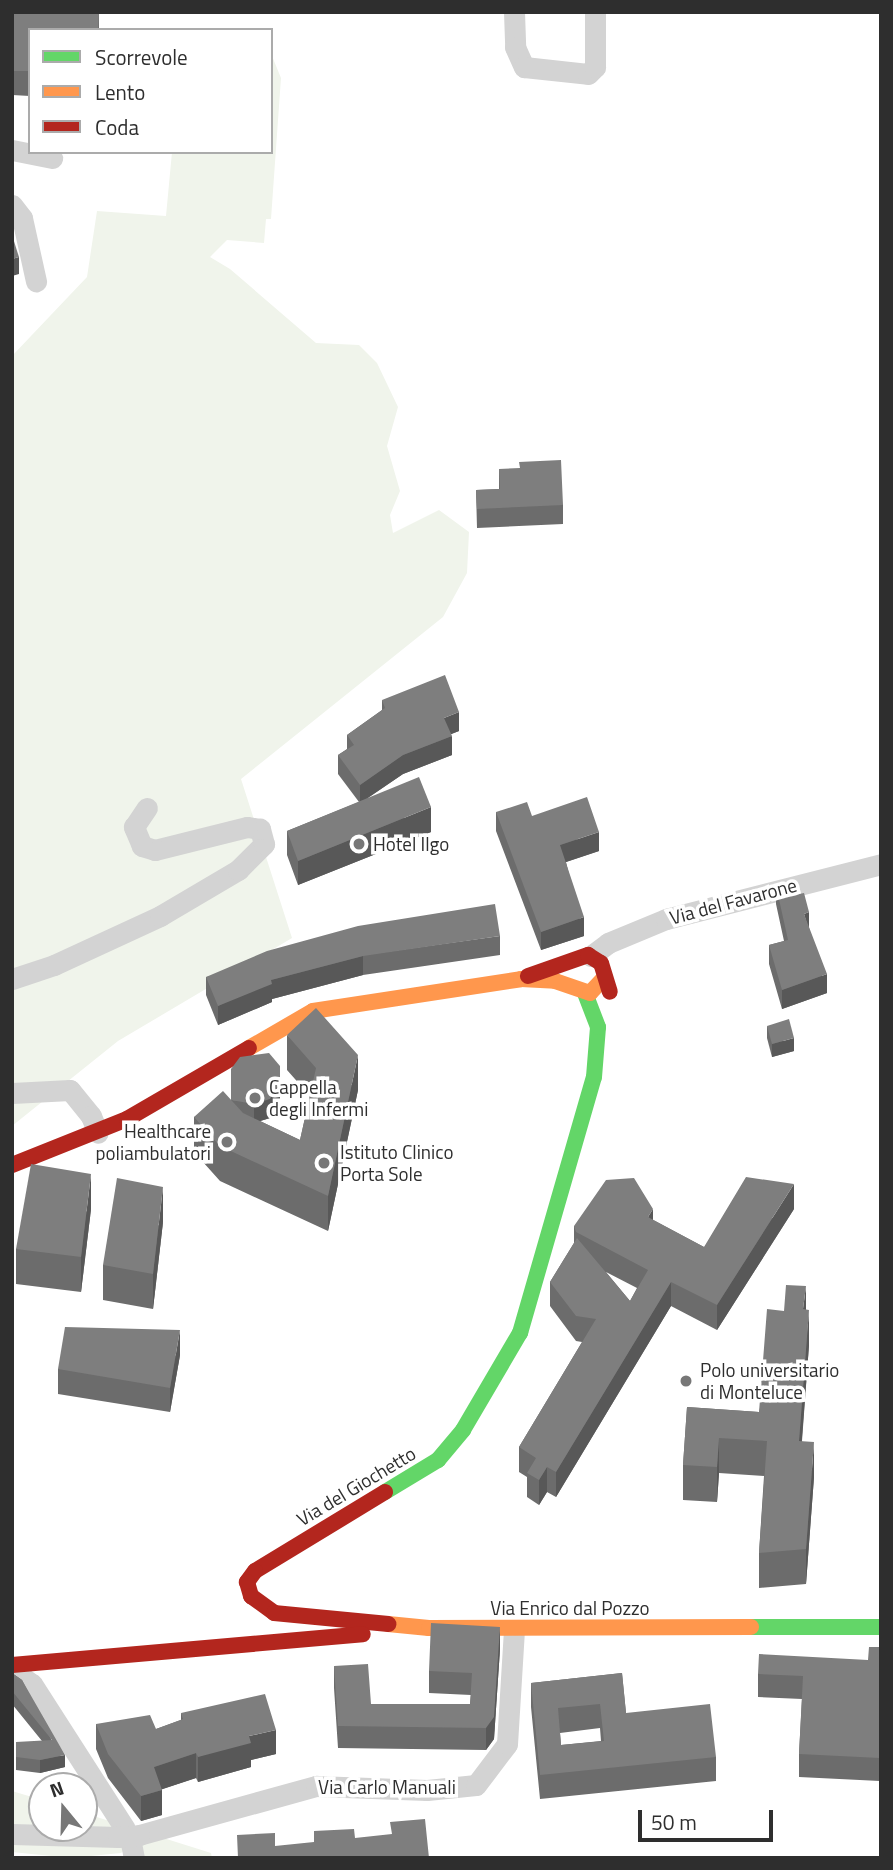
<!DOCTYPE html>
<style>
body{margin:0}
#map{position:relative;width:893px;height:1870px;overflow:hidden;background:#fff;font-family:"Titillium Web",sans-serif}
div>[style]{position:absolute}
.green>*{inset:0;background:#f0f4eb}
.street>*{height:21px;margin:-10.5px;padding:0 10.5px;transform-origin:10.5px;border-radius:10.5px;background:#d3d3d3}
.fast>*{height:16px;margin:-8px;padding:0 8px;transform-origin:8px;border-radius:8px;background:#63d668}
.slow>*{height:16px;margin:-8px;padding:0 8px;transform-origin:8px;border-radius:8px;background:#ff974d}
.jam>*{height:16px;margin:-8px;padding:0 8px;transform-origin:8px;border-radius:8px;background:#b3261e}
.street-bridge>*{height:21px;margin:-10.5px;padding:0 10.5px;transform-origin:10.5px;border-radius:10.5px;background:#d3d3d3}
.wall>*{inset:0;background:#6c6c6c}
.shaded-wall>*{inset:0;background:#585858}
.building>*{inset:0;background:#7e7e7e}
.dots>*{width:19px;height:19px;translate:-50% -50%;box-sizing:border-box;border:4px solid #fff;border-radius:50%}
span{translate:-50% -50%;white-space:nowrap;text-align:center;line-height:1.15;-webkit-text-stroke:7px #fff;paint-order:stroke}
.poi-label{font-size:19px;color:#2e2e2e}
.left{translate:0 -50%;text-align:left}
.right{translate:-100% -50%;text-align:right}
.street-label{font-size:19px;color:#2e2e2e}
.frame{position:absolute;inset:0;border:14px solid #2e2e2e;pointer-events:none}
.legend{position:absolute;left:28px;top:28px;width:245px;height:126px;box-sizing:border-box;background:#fff;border:2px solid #ababab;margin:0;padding:9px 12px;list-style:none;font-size:21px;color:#2e2e2e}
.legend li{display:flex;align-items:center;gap:14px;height:35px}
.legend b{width:35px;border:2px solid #ababab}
.north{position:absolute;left:28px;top:1772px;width:70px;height:70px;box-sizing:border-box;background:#fff;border:2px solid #ababab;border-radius:50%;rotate:341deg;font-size:19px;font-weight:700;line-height:28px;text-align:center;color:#2e2e2e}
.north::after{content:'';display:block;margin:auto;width:24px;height:32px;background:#777;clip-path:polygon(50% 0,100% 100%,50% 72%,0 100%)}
.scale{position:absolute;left:638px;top:1810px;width:135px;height:32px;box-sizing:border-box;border:4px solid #2e2e2e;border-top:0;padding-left:9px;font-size:21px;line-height:24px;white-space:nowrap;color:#2e2e2e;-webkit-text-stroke:5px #fff;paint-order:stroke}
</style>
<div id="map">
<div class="green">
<i style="clip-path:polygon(272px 56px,281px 78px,271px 219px,266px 219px,264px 243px,227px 240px,210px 257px,230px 269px,316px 343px,359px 345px,377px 363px,398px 407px,387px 446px,400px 491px,390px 515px,393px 533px,439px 510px,469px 532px,467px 573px,443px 617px,241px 779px,292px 938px,118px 1041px,12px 1126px,12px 356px,87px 277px,97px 211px,166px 216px,172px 152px,271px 152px)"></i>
<i style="clip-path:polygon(12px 1791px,42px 1800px,42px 1828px,84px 1828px,84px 1813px,211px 1853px,212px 1858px,134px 1858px,131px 1844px,121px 1853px,71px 1858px,12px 1852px)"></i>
</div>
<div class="street">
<i style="left:514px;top:12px;width:35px;rotate:88deg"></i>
<i style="left:515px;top:47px;width:22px;rotate:66deg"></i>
<i style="left:524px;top:67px;width:64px;rotate:6.2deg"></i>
<i style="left:588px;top:74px;width:10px;rotate:-45deg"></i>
<i style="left:595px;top:67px;width:55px;rotate:-90deg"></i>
<i style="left:12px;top:150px;width:41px;rotate:11.3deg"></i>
<i style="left:12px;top:205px;width:16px;rotate:52deg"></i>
<i style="left:22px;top:218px;width:65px;rotate:77.5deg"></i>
<i style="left:591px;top:956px;width:21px;rotate:-37deg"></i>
<i style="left:608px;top:943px;width:63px;rotate:-22.5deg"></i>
<i style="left:666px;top:919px;width:222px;rotate:-14.3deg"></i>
<i style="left:12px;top:979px;width:44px;rotate:-18.4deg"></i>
<i style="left:54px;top:965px;width:117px;rotate:-24.8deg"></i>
<i style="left:160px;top:916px;width:91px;rotate:-30.5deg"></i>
<i style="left:238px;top:870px;width:37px;rotate:-45deg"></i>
<i style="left:264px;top:844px;width:16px;rotate:-105deg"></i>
<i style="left:260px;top:829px;width:13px;rotate:-171deg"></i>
<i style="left:247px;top:827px;width:95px;rotate:166deg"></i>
<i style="left:155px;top:850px;width:14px;rotate:-163deg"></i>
<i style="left:142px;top:846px;width:21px;rotate:-113deg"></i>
<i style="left:134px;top:827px;width:23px;rotate:-56deg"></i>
<i style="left:12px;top:1093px;width:58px;rotate:-3deg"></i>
<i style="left:70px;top:1090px;width:33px;rotate:51deg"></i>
<i style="left:91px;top:1116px;width:18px;rotate:68deg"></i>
<i style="left:12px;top:1670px;width:24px;rotate:35deg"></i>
<i style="left:32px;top:1684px;width:172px;rotate:57.3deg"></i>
<i style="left:12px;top:1834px;width:106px;rotate:1.6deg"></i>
<i style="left:139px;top:1835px;width:184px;rotate:-15.5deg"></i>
<i style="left:316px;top:1786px;width:111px;rotate:2.1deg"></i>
<i style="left:427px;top:1790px;width:49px;rotate:-5.8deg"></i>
<i style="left:476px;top:1785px;width:51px;rotate:-52.9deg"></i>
<i style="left:507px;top:1744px;width:114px;rotate:-86.5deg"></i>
<i style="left:131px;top:1843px;width:15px;rotate:79deg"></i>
</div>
<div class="fast">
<i style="left:385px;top:1492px;width:62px;rotate:-31.1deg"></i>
<i style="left:438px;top:1460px;width:39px;rotate:-50deg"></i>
<i style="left:463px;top:1430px;width:113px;rotate:-59.6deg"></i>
<i style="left:520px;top:1333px;width:266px;rotate:-73.9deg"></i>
<i style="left:594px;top:1077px;width:50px;rotate:-85.4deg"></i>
<i style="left:598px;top:1027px;width:36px;rotate:-111deg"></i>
<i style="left:751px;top:1627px;width:130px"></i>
</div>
<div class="slow">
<i style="left:249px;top:1048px;width:74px;rotate:-30deg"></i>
<i style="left:313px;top:1011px;width:210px;rotate:-8.7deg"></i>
<i style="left:521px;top:979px;width:34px;rotate:3deg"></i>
<i style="left:555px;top:981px;width:37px;rotate:19deg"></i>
<i style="left:590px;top:993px;width:21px;rotate:-47deg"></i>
<i style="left:388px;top:1624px;width:41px;rotate:5.6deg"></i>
<i style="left:429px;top:1628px;width:322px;rotate:-0.2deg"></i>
</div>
<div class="jam">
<i style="left:528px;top:976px;width:64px;rotate:-19.3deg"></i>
<i style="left:588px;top:955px;width:15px;rotate:32deg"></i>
<i style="left:601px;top:963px;width:30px;rotate:73deg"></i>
<i style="left:12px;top:1165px;width:124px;rotate:-21.8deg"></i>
<i style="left:127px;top:1119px;width:141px;rotate:-30.2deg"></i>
<i style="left:385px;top:1492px;width:152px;rotate:148.7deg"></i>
<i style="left:255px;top:1571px;width:14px;rotate:126deg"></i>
<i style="left:247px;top:1582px;width:15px;rotate:74deg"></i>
<i style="left:251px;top:1596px;width:29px;rotate:36deg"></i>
<i style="left:274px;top:1613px;width:115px;rotate:5.5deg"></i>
<i style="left:12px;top:1665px;width:352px;rotate:-5deg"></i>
</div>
<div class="street-bridge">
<i style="left:118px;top:1837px;width:21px;rotate:-5deg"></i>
</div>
<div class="wall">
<i style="clip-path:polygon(12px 12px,99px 12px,99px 30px,30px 30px,30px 96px,12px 95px)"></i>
<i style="clip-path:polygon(499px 469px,563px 505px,563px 524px,477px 528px,476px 490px,499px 489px)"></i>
<i style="clip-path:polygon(382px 700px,459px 731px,451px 734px,452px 755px,403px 774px,368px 798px,431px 832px,298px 885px,287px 855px,287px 831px,359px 802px,338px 774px,338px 755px,347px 749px,347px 735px,382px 710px)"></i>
<i style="clip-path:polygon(496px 812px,532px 816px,599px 851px,566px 862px,584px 936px,541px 950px,496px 831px)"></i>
<i style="clip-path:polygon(776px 886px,809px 928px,827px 993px,782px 1009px,769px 964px,769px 945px,784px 941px,776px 904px)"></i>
<i style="clip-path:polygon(500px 936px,500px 955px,363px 975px,272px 999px,272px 1002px,218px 1025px,206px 995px,206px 977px)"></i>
<i style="clip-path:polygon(767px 1026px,794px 1051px,772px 1057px,767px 1038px)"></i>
<i style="clip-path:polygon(287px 1035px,358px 1090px,328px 1231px,220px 1181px,194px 1152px,194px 1117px,231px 1100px,280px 1101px,270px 1118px,260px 1121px,300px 1140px,310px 1096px,287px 1070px)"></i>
<i style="clip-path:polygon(91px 1209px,81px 1292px,16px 1284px,16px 1249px)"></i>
<i style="clip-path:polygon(evenodd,794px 1209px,717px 1330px,671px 1306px,556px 1497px,547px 1492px,539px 1505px,527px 1497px,527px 1477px,519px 1472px,519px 1447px,582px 1342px,576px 1341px,550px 1306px,550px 1282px,574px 1243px,574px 1226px,653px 1220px,704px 1247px,794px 1209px,606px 1272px,637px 1288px,630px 1301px,606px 1272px)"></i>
<i style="clip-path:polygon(163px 1222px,153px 1309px,103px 1300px,103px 1265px)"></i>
<i style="clip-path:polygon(806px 1309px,809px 1345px,802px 1441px,814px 1477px,806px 1584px,759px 1588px,759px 1553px,764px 1476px,719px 1473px,717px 1502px,683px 1500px,683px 1465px,687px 1407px,759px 1412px,784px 1311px)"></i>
<i style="clip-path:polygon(180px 1355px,170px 1412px,58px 1394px,58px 1369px)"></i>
<i style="clip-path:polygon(881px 1647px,880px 1781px,799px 1777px,799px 1754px,802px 1699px,758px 1697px,758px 1674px,868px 1660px)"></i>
<i style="clip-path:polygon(500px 1649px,494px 1739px,486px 1750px,338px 1748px,334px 1688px,334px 1666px,371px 1704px,470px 1704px,471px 1695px,429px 1693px,429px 1671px)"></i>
<i style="clip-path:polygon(12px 1673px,22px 1680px,65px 1767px,40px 1773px,16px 1770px,16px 1757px,42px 1741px,12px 1704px)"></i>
<i style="clip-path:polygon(evenodd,622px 1673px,626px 1713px,716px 1757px,716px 1781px,540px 1799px,531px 1707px,531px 1683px,622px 1673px,600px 1728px,601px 1741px,561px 1745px,560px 1733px,600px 1728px)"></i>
<i style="clip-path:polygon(181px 1713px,276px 1754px,251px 1760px,251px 1767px,198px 1782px,196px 1778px,162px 1789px,162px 1815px,141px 1821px,108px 1778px,96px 1749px,96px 1724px,156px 1729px,181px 1720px)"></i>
</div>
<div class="shaded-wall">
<i style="clip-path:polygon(14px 228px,14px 245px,12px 245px,12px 229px)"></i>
<i style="clip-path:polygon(19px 257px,19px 274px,12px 276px,12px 259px)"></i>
<i style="clip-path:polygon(459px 712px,459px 731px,444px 737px,444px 718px)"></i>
<i style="clip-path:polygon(452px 736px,452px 755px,403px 774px,360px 803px,360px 785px,403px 755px)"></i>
<i style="clip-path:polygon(431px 807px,431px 832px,298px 885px,298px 861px)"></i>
<i style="clip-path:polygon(599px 832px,599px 851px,560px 864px,560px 845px)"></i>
<i style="clip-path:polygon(809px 912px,809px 931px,804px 914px)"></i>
<i style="clip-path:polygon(584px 917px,584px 936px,541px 950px,541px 932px)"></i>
<i style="clip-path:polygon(363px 956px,363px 975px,272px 999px,272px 1002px,218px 1025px,218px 1006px,271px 980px)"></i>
<i style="clip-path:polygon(827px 974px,827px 993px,782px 1009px,782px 990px)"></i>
<i style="clip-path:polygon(794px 1038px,794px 1051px,772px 1057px,772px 1044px)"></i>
<i style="clip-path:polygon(358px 1055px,358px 1090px,328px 1231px,328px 1196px)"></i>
<i style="clip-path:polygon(280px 1082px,280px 1101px,270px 1118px,254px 1123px,254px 1104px)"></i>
<i style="clip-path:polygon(91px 1174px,91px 1209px,81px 1292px,81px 1257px)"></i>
<i style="clip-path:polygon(794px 1184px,794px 1209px,717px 1330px,717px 1305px)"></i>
<i style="clip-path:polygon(163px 1187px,163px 1222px,153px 1309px,153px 1274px)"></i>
<i style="clip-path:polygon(653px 1209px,653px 1233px,648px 1217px)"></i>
<i style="clip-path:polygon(671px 1282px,671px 1306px,556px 1497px,556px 1472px)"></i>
<i style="clip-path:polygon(806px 1286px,806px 1321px,803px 1309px)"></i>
<i style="clip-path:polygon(809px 1310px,809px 1345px,799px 1476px,799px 1441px)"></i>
<i style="clip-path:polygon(180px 1330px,180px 1355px,170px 1412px,170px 1388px)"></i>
<i style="clip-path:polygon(719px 1438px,719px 1473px,717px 1502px,717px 1467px)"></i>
<i style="clip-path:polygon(814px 1442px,814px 1477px,806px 1584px,806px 1549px)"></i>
<i style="clip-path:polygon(547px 1467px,547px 1492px,539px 1505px,539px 1480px)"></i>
<i style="clip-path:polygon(500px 1627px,500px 1649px,494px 1739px,486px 1750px,486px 1728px)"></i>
<i style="clip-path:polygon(276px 1730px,276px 1754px,251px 1760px,251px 1767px,198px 1782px,198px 1757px,249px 1736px)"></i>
<i style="clip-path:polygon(881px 1740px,881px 1764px,880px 1781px,880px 1758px)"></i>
<i style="clip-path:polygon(196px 1753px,196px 1778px,154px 1792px,154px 1767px)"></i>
<i style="clip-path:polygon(65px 1755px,65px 1767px,40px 1773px,40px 1760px)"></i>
<i style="clip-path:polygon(162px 1790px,162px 1815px,141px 1821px,141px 1796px)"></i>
</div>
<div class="building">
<i style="clip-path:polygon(12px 12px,99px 12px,98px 30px,30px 30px,30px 71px,12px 71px)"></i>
<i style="clip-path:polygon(12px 235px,19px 257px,12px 259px)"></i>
<i style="clip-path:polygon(561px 460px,563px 505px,477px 509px,476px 490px,500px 489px,499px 469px,520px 468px,519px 462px)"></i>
<i style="clip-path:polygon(445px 675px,459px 712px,444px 718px,452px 736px,403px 755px,360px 785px,338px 755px,354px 745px,347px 735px,385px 708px,382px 700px)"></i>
<i style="clip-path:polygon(419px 777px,431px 807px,298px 861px,287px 831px)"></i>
<i style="clip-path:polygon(587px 797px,599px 832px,560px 845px,584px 917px,541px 932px,496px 812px,527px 802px,532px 816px)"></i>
<i style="clip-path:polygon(794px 881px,799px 894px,804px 893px,809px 912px,804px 914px,827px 974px,782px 990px,769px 945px,788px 940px,776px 886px)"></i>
<i style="clip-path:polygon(495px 904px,500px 936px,363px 956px,271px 980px,272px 984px,218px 1006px,206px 977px,267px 951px,358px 926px)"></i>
<i style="clip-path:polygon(316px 1008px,358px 1055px,328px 1196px,220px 1146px,194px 1117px,223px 1091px,243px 1113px,300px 1140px,316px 1068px,287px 1035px)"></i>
<i style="clip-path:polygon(789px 1019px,794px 1038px,772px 1044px,767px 1026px)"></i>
<i style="clip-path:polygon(269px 1053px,280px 1066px,280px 1082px,270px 1099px,254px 1104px,231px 1100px,231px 1069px,240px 1057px)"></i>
<i style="clip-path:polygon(31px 1164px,91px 1174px,81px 1257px,16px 1249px)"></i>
<i style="clip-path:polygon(746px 1177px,794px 1184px,717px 1305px,671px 1282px,556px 1472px,547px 1467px,539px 1480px,527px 1473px,536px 1458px,519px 1447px,596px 1319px,576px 1316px,550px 1282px,577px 1238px,630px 1301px,648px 1270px,576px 1232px,574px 1226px,606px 1180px,634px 1178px,653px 1209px,648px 1217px,704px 1247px)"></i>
<i style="clip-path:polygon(117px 1178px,163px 1187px,153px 1274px,103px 1265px)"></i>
<i style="clip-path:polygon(786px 1285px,806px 1286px,803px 1309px,809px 1310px,799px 1441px,814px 1442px,806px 1549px,759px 1553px,767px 1441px,719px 1438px,717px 1467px,683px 1465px,687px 1407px,759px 1412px,767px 1309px,784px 1311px)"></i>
<i style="clip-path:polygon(65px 1327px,180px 1330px,170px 1388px,58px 1369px)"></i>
<i style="clip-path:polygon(431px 1623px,500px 1627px,494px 1717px,486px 1728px,338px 1726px,334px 1666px,368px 1664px,371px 1704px,470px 1704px,472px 1673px,429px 1671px)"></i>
<i style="clip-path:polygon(869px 1647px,881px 1647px,880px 1758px,799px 1754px,803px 1676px,758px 1674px,759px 1654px,868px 1660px)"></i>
<i style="clip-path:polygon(12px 1673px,22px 1680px,65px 1755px,40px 1760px,16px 1757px,16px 1742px,52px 1740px,12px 1691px)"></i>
<i style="clip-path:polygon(evenodd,622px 1673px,626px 1713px,710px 1704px,716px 1757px,540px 1775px,531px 1683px,622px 1673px,600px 1704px,604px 1741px,561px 1745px,558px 1708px,600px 1704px)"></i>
<i style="clip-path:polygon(265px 1694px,276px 1730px,249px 1736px,251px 1743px,198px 1757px,196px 1753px,154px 1767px,162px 1790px,141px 1796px,108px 1754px,96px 1724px,150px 1715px,156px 1729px,183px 1719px,181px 1713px)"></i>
<i style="clip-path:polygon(425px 1819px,429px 1858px,238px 1858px,237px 1835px,275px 1833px,275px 1846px,314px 1842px,314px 1831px,354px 1829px,355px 1838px,392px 1834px,390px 1822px)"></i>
</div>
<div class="dots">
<i style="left:359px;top:844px;background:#777"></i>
<i style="left:255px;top:1098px;background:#777"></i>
<i style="left:227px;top:1142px;background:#777"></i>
<i style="left:324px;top:1163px;background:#777"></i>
<i style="left:686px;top:1381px;background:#777"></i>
</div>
<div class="poi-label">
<span class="left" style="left:373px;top:844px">Hotel Ilgo</span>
<span class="left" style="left:269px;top:1098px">Cappella<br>degli Infermi</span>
<span class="right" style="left:211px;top:1142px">Healthcare<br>poliambulatori</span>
<span class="left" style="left:340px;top:1163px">Istituto Clinico<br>Porta Sole</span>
<span class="left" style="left:700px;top:1381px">Polo universitario<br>di Monteluce</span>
</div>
<div class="street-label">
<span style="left:733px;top:901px;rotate:-15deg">Via del Favarone</span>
<span style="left:356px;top:1486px;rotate:-31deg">Via del Giochetto</span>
<span style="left:570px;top:1608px">Via Enrico dal Pozzo</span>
<span style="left:387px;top:1787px">Via Carlo Manuali</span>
</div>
<div class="frame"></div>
<ul class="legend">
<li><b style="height:9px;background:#63d668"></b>Scorrevole</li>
<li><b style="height:9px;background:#ff974d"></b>Lento</li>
<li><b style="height:9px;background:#b3261e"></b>Coda</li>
</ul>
<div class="north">N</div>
<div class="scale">50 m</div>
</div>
